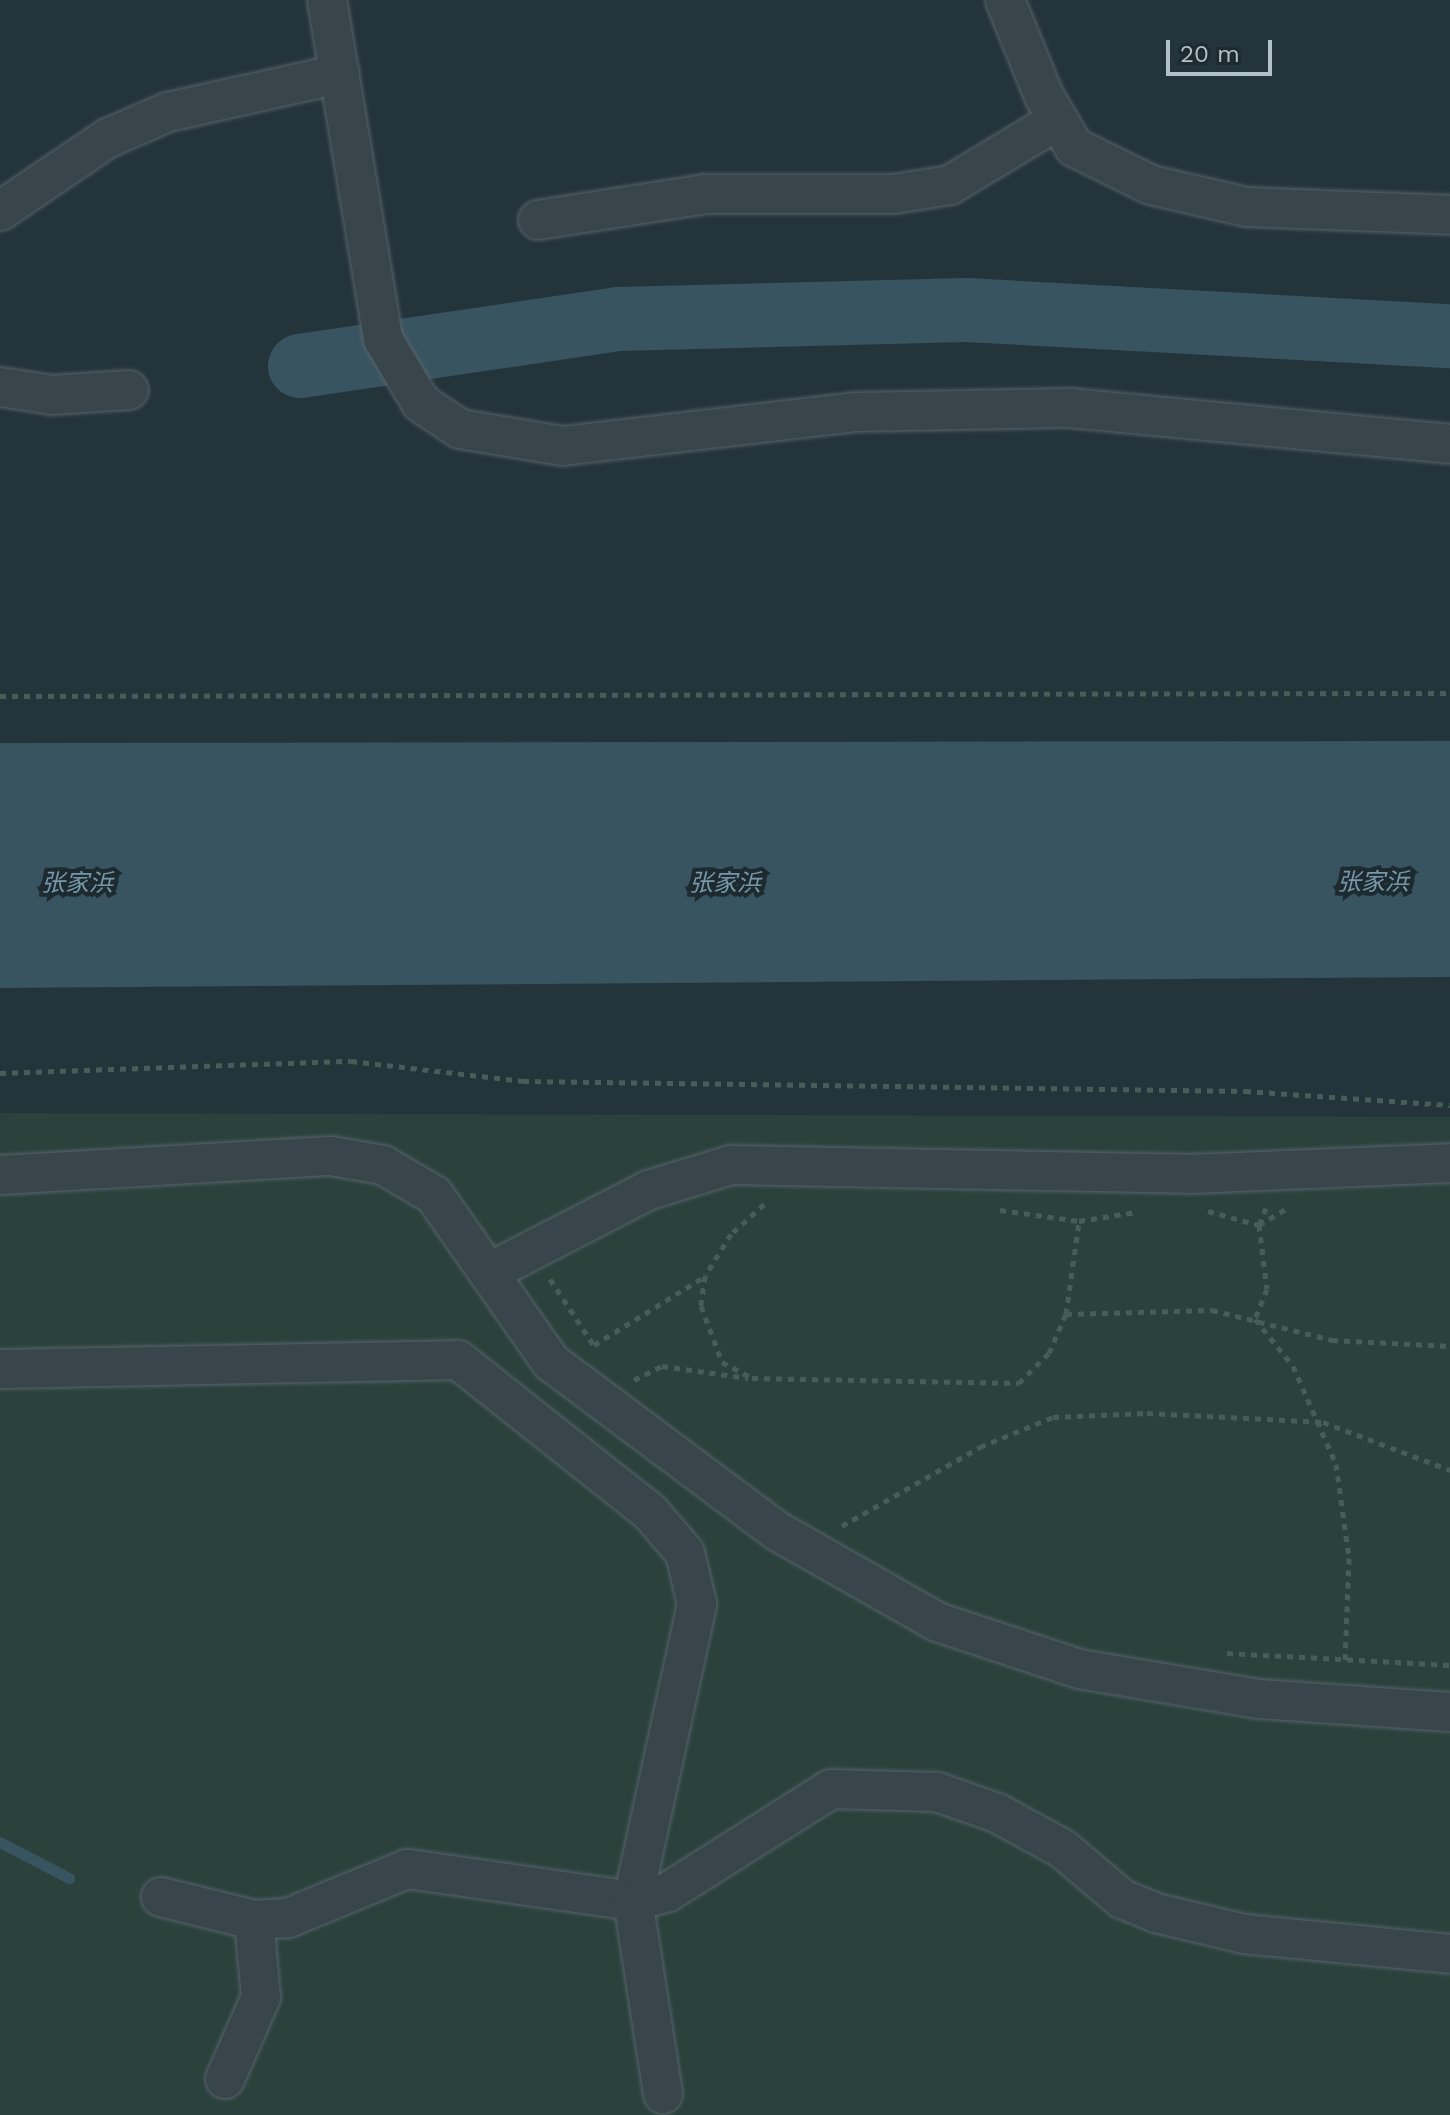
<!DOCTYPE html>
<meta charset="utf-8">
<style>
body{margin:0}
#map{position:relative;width:1450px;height:2115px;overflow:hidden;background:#24343b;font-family:"Work Sans","Noto Sans SC",sans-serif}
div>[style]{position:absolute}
.green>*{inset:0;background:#2a413c}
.water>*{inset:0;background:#395461}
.stream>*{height:11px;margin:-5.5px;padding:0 5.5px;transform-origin:5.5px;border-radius:5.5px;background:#395461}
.river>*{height:64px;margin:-32px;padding:0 32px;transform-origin:32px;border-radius:32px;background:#395461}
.path>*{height:5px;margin-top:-2.5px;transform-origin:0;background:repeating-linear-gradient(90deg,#485d5a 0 6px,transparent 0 12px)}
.roads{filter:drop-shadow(0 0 2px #566369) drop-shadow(0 0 2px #566369)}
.minor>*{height:38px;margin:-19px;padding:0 19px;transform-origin:19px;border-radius:19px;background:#38454b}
span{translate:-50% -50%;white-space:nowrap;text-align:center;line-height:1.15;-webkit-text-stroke:8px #1d2a30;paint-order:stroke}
.water-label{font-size:24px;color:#7698a9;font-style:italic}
.scale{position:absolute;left:1166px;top:40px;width:106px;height:36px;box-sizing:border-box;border:4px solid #b4c0c7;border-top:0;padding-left:10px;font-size:24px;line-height:28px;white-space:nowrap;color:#b4c0c7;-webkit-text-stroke:6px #1d2a30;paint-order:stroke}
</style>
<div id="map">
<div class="green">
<i style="clip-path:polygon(0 1113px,1450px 1117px,1450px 2115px,0 2115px)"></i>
</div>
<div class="water">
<i style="clip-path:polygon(1450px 741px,1450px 977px,0 988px,0 743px)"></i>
</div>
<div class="stream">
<i style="left:0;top:1842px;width:78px;rotate:27.6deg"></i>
</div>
<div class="river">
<i style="left:300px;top:366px;width:321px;rotate:-8.4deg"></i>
<i style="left:618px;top:319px;width:348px;rotate:-1.5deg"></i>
<i style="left:966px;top:310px;width:485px;rotate:3.1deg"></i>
</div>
<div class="path">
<i style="left:0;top:696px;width:1450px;rotate:-0.12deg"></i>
<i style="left:0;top:1073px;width:351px;rotate:-2deg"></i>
<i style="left:351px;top:1061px;width:173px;rotate:6.6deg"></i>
<i style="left:523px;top:1081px;width:722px;rotate:0.79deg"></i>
<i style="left:1245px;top:1091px;width:205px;rotate:3.9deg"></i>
<i style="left:764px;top:1204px;width:45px;rotate:137.7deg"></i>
<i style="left:731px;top:1234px;width:49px;rotate:121.8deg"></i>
<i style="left:705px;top:1276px;width:30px;rotate:98deg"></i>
<i style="left:701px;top:1306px;width:60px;rotate:69.4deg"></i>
<i style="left:722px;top:1362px;width:34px;rotate:28deg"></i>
<i style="left:752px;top:1378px;width:267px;rotate:1.1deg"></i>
<i style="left:1019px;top:1383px;width:42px;rotate:-45deg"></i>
<i style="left:1049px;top:1353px;width:43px;rotate:-66.4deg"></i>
<i style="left:1066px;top:1314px;width:94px;rotate:-82deg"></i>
<i style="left:1266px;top:1208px;width:18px;rotate:112deg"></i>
<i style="left:1259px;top:1225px;width:64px;rotate:82.9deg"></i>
<i style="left:1267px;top:1289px;width:32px;rotate:112deg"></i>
<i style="left:1255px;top:1319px;width:60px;rotate:51deg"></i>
<i style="left:1293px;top:1366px;width:107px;rotate:66.3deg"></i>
<i style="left:1336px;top:1464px;width:95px;rotate:82.1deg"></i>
<i style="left:1349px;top:1558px;width:104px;rotate:92.2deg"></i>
<i style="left:1000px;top:1210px;width:80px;rotate:7.9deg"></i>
<i style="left:1079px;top:1221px;width:58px;rotate:-9deg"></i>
<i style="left:1208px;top:1211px;width:53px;rotate:15.4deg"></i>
<i style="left:1259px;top:1225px;width:33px;rotate:-31deg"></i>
<i style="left:550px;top:1279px;width:82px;rotate:56.5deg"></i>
<i style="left:1066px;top:1314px;width:146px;rotate:-1.6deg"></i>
<i style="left:1212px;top:1310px;width:124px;rotate:14deg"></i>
<i style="left:1332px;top:1340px;width:118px;rotate:2.9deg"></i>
<i style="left:594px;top:1345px;width:129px;rotate:-31.7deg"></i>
<i style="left:634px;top:1380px;width:31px;rotate:-27deg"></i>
<i style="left:662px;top:1366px;width:87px;rotate:7.9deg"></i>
<i style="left:842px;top:1526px;width:159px;rotate:-29.8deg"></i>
<i style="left:980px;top:1447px;width:79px;rotate:-22.3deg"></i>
<i style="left:1053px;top:1417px;width:94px;rotate:-2.4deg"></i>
<i style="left:1147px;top:1413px;width:176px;rotate:2.9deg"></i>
<i style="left:1323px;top:1422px;width:136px;rotate:20.7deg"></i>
<i style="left:1227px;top:1653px;width:223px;rotate:3.1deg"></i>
</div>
<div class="roads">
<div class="minor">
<i style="left:327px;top:0;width:344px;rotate:80.6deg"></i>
<i style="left:383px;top:339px;width:74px;rotate:59.3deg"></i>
<i style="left:421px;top:403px;width:47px;rotate:33.7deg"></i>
<i style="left:460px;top:429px;width:104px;rotate:9.4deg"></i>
<i style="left:563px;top:446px;width:294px;rotate:-6.6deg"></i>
<i style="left:855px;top:412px;width:215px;rotate:-1.1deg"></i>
<i style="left:1070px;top:408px;width:382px;rotate:5.4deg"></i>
<i style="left:1005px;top:0;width:104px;rotate:67.9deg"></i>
<i style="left:1044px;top:96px;width:59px;rotate:59.5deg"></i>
<i style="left:1074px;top:147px;width:86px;rotate:26.3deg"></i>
<i style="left:1151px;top:185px;width:98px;rotate:13deg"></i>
<i style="left:1246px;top:207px;width:204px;rotate:2.2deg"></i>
<i style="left:0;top:211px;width:130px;rotate:-34.1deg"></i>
<i style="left:108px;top:138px;width:65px;rotate:-23.4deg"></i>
<i style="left:168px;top:112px;width:176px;rotate:-12.5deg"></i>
<i style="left:538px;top:220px;width:169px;rotate:-8.8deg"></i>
<i style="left:705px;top:194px;width:189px"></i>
<i style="left:894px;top:194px;width:57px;rotate:-9.1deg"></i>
<i style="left:950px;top:185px;width:126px;rotate:-31deg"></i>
<i style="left:0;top:387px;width:53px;rotate:8.7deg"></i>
<i style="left:52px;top:395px;width:77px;rotate:-3.7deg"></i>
<i style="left:0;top:1175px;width:332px;rotate:-3.3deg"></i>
<i style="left:331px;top:1156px;width:53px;rotate:9.8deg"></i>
<i style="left:383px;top:1165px;width:59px;rotate:30.5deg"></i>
<i style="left:434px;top:1195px;width:204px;rotate:55deg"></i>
<i style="left:551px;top:1362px;width:282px;rotate:36.8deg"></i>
<i style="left:777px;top:1531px;width:184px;rotate:29.6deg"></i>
<i style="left:937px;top:1622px;width:150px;rotate:18.3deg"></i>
<i style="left:1079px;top:1669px;width:182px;rotate:9.5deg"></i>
<i style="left:1259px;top:1699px;width:191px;rotate:3.9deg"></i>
<i style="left:490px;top:1272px;width:179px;rotate:-27.3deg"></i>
<i style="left:649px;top:1190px;width:86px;rotate:-17deg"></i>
<i style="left:731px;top:1165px;width:459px;rotate:1.1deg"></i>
<i style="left:1190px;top:1174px;width:260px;rotate:-2.4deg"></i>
<i style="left:0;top:1369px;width:458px;rotate:-1.1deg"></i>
<i style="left:458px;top:1360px;width:245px;rotate:38.4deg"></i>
<i style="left:650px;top:1512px;width:54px;rotate:49.5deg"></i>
<i style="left:685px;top:1553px;width:52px;rotate:76.8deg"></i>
<i style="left:697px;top:1604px;width:304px;rotate:102.2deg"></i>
<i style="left:633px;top:1901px;width:228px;rotate:-171.9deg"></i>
<i style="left:407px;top:1869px;width:129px;rotate:157.6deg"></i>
<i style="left:288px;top:1918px;width:34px;rotate:177deg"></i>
<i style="left:254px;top:1920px;width:96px;rotate:-166.1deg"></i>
<i style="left:225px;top:2079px;width:90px;rotate:-66.3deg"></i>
<i style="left:261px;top:1997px;width:77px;rotate:-95.2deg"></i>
<i style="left:663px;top:2094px;width:195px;rotate:-98.8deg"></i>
<i style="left:633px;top:1901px;width:36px;rotate:-14deg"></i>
<i style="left:668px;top:1892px;width:193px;rotate:-32.3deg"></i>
<i style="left:831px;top:1789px;width:106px;rotate:1.6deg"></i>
<i style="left:937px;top:1792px;width:64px;rotate:19.3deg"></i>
<i style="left:997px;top:1813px;width:75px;rotate:28.6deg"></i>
<i style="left:1063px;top:1849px;width:77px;rotate:40.3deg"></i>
<i style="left:1122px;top:1899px;width:37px;rotate:22deg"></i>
<i style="left:1156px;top:1913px;width:90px;rotate:13.4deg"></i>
<i style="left:1244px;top:1934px;width:207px;rotate:5.5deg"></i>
</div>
</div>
<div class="water-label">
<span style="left:1373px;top:883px">张家浜</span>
<span style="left:77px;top:884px">张家浜</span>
<span style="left:725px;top:884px">张家浜</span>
</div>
<div class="scale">20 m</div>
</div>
